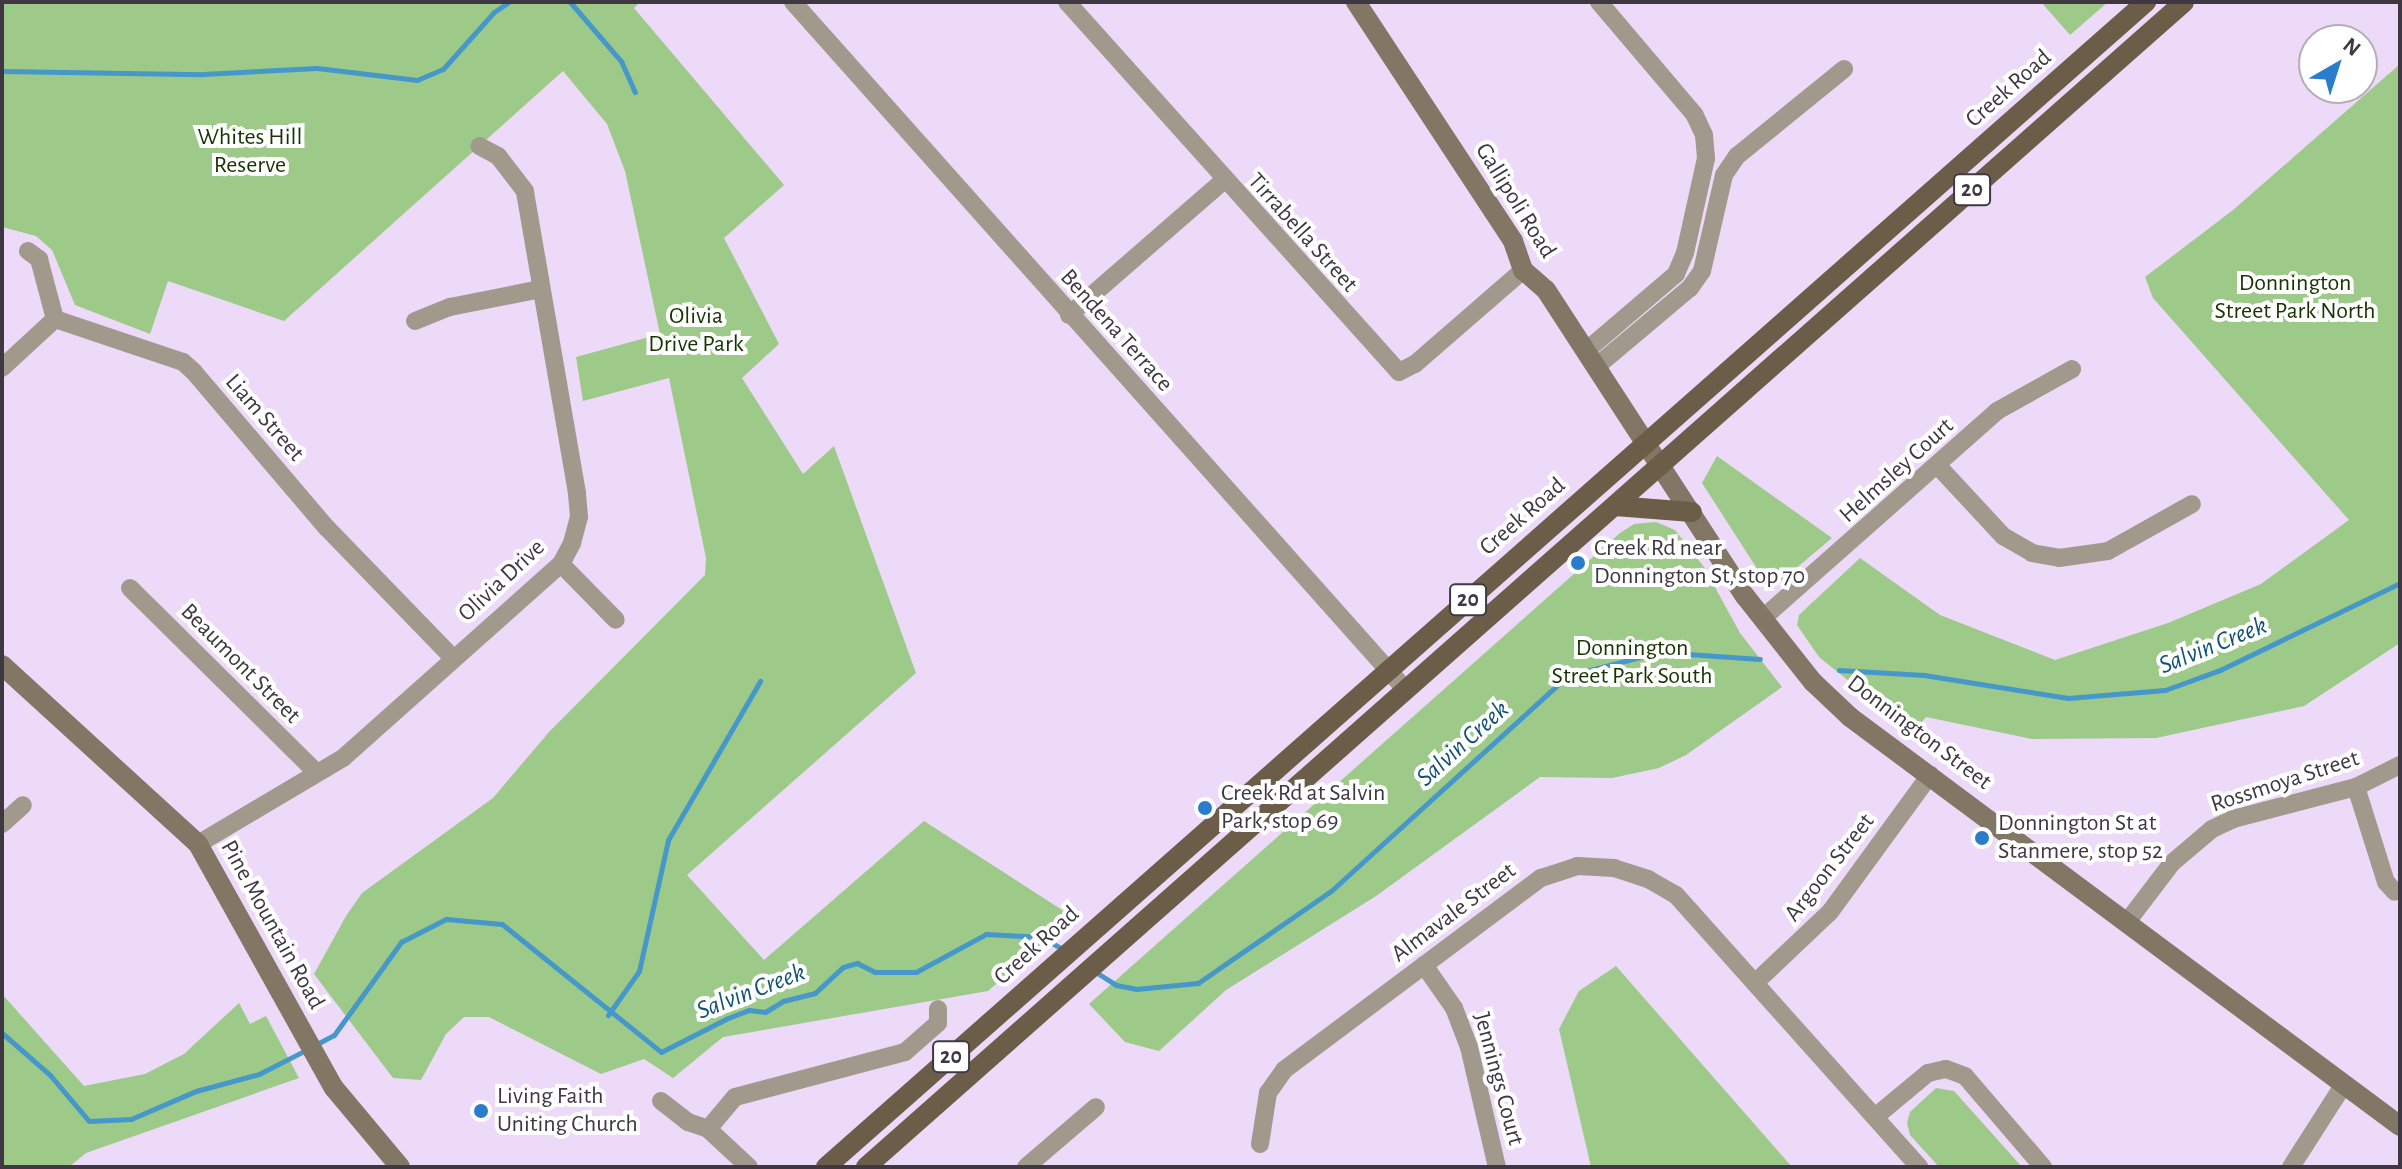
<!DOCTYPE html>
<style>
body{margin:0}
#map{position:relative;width:2402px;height:1169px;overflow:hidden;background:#eddaf8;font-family:"Alegreya Sans",sans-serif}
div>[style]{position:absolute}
.green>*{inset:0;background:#9dc989}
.stream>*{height:5px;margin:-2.5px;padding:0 2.5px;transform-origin:2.5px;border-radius:2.5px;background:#4598c9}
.street>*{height:18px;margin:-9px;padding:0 9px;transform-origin:9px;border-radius:9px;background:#a2998d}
.secondary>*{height:20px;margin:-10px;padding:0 10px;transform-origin:10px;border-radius:10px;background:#827665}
.primary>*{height:20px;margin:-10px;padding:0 10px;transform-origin:10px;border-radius:10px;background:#6c5d48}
.dots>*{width:22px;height:22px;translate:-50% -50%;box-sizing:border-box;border:4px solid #fff;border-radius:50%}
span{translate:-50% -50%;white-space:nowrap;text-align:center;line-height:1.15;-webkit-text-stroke:8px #fff;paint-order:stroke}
.shield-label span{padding:2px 6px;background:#fff;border:2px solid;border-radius:6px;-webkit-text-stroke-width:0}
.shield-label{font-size:22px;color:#3f3843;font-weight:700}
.street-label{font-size:24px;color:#3f3843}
.park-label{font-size:24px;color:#163503}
.poi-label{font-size:24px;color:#3f3843}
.left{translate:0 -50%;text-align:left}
.water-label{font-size:26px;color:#125274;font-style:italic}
.frame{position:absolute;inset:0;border:4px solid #3f3843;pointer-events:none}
.north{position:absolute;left:2298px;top:24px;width:80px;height:80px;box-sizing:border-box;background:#fff;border:2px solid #b2afb4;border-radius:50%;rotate:39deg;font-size:22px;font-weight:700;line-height:32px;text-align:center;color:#3f3843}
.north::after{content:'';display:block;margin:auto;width:28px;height:36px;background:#2b7ccb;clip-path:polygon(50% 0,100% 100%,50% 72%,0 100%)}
</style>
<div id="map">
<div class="green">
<i style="clip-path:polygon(2px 2px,640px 2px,634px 8px,784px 185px,724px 238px,779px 344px,742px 378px,803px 474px,834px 446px,916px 673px,687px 875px,764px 960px,924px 821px,1073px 917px,988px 991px,723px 1037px,673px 1078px,644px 1059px,601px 1074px,489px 1017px,464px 1017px,446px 1034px,421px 1080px,393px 1078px,314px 974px,346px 916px,362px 893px,493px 798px,549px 732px,705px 575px,706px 558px,669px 378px,583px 401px,576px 357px,660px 334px,625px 171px,607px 124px,563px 71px,284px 321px,168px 281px,150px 334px,75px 305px,52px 250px,36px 236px,2px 227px)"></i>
<i style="clip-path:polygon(2041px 2px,2108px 2px,2070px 35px)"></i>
<i style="clip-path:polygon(2400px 64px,2400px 643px,2304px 706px,2156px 738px,2032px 739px,1926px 717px,1913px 733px,1819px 657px,1797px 625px,1799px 615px,1860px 558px,1940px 615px,2055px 660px,2168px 623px,2261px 584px,2349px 520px,2153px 298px,2145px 277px,2233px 210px)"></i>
<i style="clip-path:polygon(1717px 456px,1832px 538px,1781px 581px,1765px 581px,1702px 483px)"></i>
<i style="clip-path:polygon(1656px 522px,1675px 530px,1704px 567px,1740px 633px,1782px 687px,1686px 755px,1659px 768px,1612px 778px,1540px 777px,1376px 896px,1226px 990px,1159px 1051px,1125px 1042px,1089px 1004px,1620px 533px,1634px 524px)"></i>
<i style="clip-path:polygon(1616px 966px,1792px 1167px,1591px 1167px,1559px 1029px,1579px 991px)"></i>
<i style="clip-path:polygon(2px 994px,84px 1086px,145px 1074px,184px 1054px,239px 1003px,250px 1024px,266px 1016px,299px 1078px,86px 1153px,69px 1167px,2px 1167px)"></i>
<i style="clip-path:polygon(1936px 1088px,1954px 1091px,2022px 1167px,1939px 1167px,1910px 1135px,1907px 1123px,1910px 1112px)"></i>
</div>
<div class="stream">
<i style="left:570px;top:2px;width:78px;rotate:49.2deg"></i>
<i style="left:621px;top:61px;width:34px;rotate:66deg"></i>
<i style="left:2px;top:71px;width:201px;rotate:0.9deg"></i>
<i style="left:203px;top:74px;width:114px;rotate:-3deg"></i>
<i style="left:317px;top:68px;width:101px;rotate:6.8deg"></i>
<i style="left:417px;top:80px;width:28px;rotate:-23deg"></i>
<i style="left:443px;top:69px;width:76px;rotate:-48.2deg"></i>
<i style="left:494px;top:12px;width:18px;rotate:-34deg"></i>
<i style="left:1839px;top:670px;width:85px;rotate:3.4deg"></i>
<i style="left:1924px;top:675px;width:146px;rotate:9.1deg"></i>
<i style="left:2068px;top:698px;width:97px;rotate:-4.7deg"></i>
<i style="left:2165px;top:690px;width:59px;rotate:-20deg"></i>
<i style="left:2220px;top:670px;width:200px;rotate:-25.8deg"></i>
<i style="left:1094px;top:971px;width:26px;rotate:32deg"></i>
<i style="left:1116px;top:985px;width:20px;rotate:11deg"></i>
<i style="left:1136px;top:989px;width:62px;rotate:-5.5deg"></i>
<i style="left:1198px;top:983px;width:162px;rotate:-34.7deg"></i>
<i style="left:1331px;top:891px;width:319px;rotate:-42.3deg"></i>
<i style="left:1567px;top:676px;width:95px;rotate:-14.6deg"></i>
<i style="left:1659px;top:652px;width:101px;rotate:4deg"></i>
<i style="left:608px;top:1015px;width:54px;rotate:-54.8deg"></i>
<i style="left:639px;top:971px;width:134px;rotate:-77.5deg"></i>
<i style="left:668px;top:840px;width:184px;rotate:-59.9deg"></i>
<i style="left:2px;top:1033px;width:64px;rotate:41.2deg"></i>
<i style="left:50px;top:1075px;width:60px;rotate:49.7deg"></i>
<i style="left:89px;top:1121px;width:42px;rotate:-2.7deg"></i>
<i style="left:131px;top:1119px;width:71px;rotate:-23.3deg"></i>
<i style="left:196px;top:1091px;width:65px;rotate:-15.1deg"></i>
<i style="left:259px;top:1074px;width:53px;rotate:-27.1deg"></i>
<i style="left:315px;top:1045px;width:21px;rotate:-28deg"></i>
<i style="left:334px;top:1035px;width:115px;rotate:-54.2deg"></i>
<i style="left:401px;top:942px;width:51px;rotate:-27.1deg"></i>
<i style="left:446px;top:919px;width:56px;rotate:5.1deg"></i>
<i style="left:502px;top:924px;width:204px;rotate:38.8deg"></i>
<i style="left:661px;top:1052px;width:75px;rotate:-26.9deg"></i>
<i style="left:728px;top:1018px;width:22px;rotate:-21deg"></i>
<i style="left:749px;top:1010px;width:16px;rotate:7deg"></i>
<i style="left:765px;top:1012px;width:21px;rotate:-31deg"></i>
<i style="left:783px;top:1001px;width:33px;rotate:-14deg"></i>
<i style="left:815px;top:993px;width:38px;rotate:-43deg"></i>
<i style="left:843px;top:967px;width:15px;rotate:-16deg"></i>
<i style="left:857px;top:963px;width:20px;rotate:27deg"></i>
<i style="left:875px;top:972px;width:41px"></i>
<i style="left:916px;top:972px;width:80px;rotate:-28.5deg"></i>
<i style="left:986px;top:934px;width:55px;rotate:3.1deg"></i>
<i style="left:1041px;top:937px;width:25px;rotate:29deg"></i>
</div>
<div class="street">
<i style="left:793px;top:2px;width:921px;rotate:48.3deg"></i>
<i style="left:1067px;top:2px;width:497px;rotate:48.1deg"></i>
<i style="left:1399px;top:372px;width:18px;rotate:-27deg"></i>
<i style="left:1415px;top:364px;width:143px;rotate:-41deg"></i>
<i style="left:28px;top:251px;width:14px;rotate:36deg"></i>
<i style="left:39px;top:259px;width:62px;rotate:75.1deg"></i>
<i style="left:55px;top:319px;width:135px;rotate:18.6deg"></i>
<i style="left:183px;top:362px;width:15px;rotate:42deg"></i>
<i style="left:194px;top:372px;width:205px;rotate:49.6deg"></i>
<i style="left:327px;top:528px;width:182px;rotate:45.9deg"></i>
<i style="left:1069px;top:315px;width:204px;rotate:-41deg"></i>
<i style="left:415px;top:321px;width:38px;rotate:-22deg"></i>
<i style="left:450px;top:307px;width:93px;rotate:-11.2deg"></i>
<i style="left:1587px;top:350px;width:117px;rotate:-40.5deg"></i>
<i style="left:1676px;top:274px;width:23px;rotate:-67deg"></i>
<i style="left:1685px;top:253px;width:97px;rotate:-77.5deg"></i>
<i style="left:1706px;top:158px;width:23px;rotate:-95deg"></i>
<i style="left:1704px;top:135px;width:23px;rotate:-115deg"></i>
<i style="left:1694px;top:114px;width:147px;rotate:-130.3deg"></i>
<i style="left:1597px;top:366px;width:121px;rotate:-40deg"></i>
<i style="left:1690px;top:288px;width:21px;rotate:-55deg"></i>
<i style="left:1702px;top:271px;width:98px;rotate:-77.1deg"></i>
<i style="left:1724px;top:175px;width:23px;rotate:-56deg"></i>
<i style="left:1737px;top:156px;width:138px;rotate:-39.1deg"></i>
<i style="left:2px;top:368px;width:72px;rotate:-42.8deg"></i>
<i style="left:1938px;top:466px;width:96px;rotate:47.1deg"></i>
<i style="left:2003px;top:536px;width:34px;rotate:30deg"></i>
<i style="left:2032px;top:553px;width:27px;rotate:10deg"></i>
<i style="left:2059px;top:558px;width:49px;rotate:-8.1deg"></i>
<i style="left:2108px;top:551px;width:96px;rotate:-29.2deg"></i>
<i style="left:561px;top:564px;width:78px;rotate:45.5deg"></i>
<i style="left:130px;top:588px;width:263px;rotate:44.7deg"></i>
<i style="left:1762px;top:619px;width:314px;rotate:-41.5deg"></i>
<i style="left:1997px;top:411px;width:86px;rotate:-29.2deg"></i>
<i style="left:2356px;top:787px;width:100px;rotate:72.5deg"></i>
<i style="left:2386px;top:882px;width:13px;rotate:48deg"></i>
<i style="left:2px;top:824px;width:28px;rotate:-42deg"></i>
<i style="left:198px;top:844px;width:169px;rotate:-30.7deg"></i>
<i style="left:343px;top:758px;width:292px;rotate:-41.7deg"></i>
<i style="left:561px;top:564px;width:24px;rotate:-62deg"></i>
<i style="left:572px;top:543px;width:27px;rotate:-75deg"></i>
<i style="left:579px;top:517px;width:24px;rotate:-95deg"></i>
<i style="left:577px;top:493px;width:306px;rotate:-99.8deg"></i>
<i style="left:525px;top:191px;width:44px;rotate:-127.6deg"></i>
<i style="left:498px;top:156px;width:21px;rotate:-152deg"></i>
<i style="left:2127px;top:922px;width:74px;rotate:-52.7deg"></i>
<i style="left:2172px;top:863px;width:52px;rotate:-40.4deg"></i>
<i style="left:2212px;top:829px;width:23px;rotate:-25deg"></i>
<i style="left:2233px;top:819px;width:127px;rotate:-14.6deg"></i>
<i style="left:2356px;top:787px;width:49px;rotate:-26.6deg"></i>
<i style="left:1424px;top:965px;width:52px;rotate:55.1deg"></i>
<i style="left:1454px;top:1008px;width:42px;rotate:69deg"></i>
<i style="left:1469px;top:1047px;width:123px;rotate:76.9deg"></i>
<i style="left:1757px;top:981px;width:100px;rotate:-43.4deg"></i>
<i style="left:1830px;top:912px;width:170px;rotate:-53.9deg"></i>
<i style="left:661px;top:1101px;width:34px;rotate:38deg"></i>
<i style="left:688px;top:1122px;width:21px;rotate:19deg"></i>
<i style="left:1875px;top:1117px;width:69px;rotate:-39.7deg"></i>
<i style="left:1928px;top:1073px;width:18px;rotate:-13deg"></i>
<i style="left:1946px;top:1069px;width:20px;rotate:20deg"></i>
<i style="left:1965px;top:1076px;width:120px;rotate:49.4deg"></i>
<i style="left:1260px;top:1144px;width:52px;rotate:-81.1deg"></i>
<i style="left:1268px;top:1093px;width:28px;rotate:-55deg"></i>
<i style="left:1284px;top:1070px;width:321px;rotate:-36.8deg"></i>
<i style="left:1541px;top:878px;width:38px;rotate:-18deg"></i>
<i style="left:1577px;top:866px;width:37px;rotate:3deg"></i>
<i style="left:1614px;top:868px;width:36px;rotate:18deg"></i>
<i style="left:1648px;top:879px;width:32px;rotate:30deg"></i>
<i style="left:1676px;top:895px;width:365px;rotate:48.2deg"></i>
<i style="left:749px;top:1167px;width:56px;rotate:-137.2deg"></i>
<i style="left:708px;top:1129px;width:42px;rotate:-49.8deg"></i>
<i style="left:735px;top:1097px;width:176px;rotate:-14.8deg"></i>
<i style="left:905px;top:1052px;width:44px;rotate:-41.3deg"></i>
<i style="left:938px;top:1023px;width:14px;rotate:-90deg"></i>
<i style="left:1026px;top:1167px;width:92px;rotate:-40.6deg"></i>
<i style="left:2291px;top:1167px;width:98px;rotate:-57.4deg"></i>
</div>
<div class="secondary">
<i style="left:1356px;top:2px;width:286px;rotate:56.7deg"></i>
<i style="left:1513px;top:241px;width:31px;rotate:71deg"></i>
<i style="left:1523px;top:270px;width:30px;rotate:41deg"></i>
<i style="left:1546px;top:290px;width:365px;rotate:57deg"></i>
<i style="left:1745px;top:596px;width:110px;rotate:51.7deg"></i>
<i style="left:1813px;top:682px;width:51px;rotate:43.4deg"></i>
<i style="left:1850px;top:717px;width:685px;rotate:36.64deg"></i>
<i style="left:2px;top:665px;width:265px;rotate:42.4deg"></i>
<i style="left:198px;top:844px;width:279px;rotate:60.9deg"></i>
<i style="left:334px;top:1088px;width:103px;rotate:50.1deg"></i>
</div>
<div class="primary">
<i style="left:1615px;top:506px;width:77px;rotate:4.5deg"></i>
<i style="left:826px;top:1167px;width:1761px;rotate:-41.43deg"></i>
<i style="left:866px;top:1167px;width:1759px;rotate:-41.47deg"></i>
</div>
<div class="dots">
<i style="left:1578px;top:563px;background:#2b7ccb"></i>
<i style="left:1205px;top:808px;background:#2b7ccb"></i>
<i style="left:1982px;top:838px;background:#2b7ccb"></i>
<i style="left:481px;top:1111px;background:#2b7ccb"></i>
</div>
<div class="shield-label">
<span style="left:1972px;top:190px">20</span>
<span style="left:1468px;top:600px">20</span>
<span style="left:951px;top:1057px">20</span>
</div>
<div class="street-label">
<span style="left:2009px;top:89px;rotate:-41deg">Creek Road</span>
<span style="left:1515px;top:201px;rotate:58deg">Gallipoli Road</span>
<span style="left:1302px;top:233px;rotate:48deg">Tirrabella Street</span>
<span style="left:1116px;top:331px;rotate:48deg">Bendena Terrace</span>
<span style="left:264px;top:418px;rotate:49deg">Liam Street</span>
<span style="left:1897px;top:471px;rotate:-42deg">Helmsley Court</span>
<span style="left:1523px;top:517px;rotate:-41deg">Creek Road</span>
<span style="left:502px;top:581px;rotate:-43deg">Olivia Drive</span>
<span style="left:240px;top:664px;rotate:45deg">Beaumont Street</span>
<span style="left:1919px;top:733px;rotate:37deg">Donnington Street</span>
<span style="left:2285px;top:782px;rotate:-18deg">Rossmoya Street</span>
<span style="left:1830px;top:868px;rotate:-52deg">Argoon Street</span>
<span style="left:1454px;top:913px;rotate:-37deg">Almavale Street</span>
<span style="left:272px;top:925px;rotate:61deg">Pine Mountain Road</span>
<span style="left:1037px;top:946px;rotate:-42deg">Creek Road</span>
<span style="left:1498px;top:1079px;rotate:75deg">Jennings Court</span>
</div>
<div class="park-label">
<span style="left:250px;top:152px">Whites Hill<br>Reserve</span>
<span style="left:2295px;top:298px">Donnington<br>Street Park North</span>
<span style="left:696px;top:331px">Olivia<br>Drive Park</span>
<span style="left:1632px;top:663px">Donnington<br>Street Park South</span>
</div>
<div class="poi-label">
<span class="left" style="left:1594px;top:563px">Creek Rd near<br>Donnington St, stop 70</span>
<span class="left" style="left:1221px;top:808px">Creek Rd at Salvin<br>Park, stop 69</span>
<span class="left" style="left:1998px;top:838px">Donnington St at<br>Stanmere, stop 52</span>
<span class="left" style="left:497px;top:1111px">Living Faith<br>Uniting Church</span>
</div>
<div class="water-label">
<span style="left:2213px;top:646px;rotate:-22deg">Salvin Creek</span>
<span style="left:1463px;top:744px;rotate:-42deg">Salvin Creek</span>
<span style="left:751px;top:992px;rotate:-21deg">Salvin Creek</span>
</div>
<div class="frame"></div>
<div class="north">N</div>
</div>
